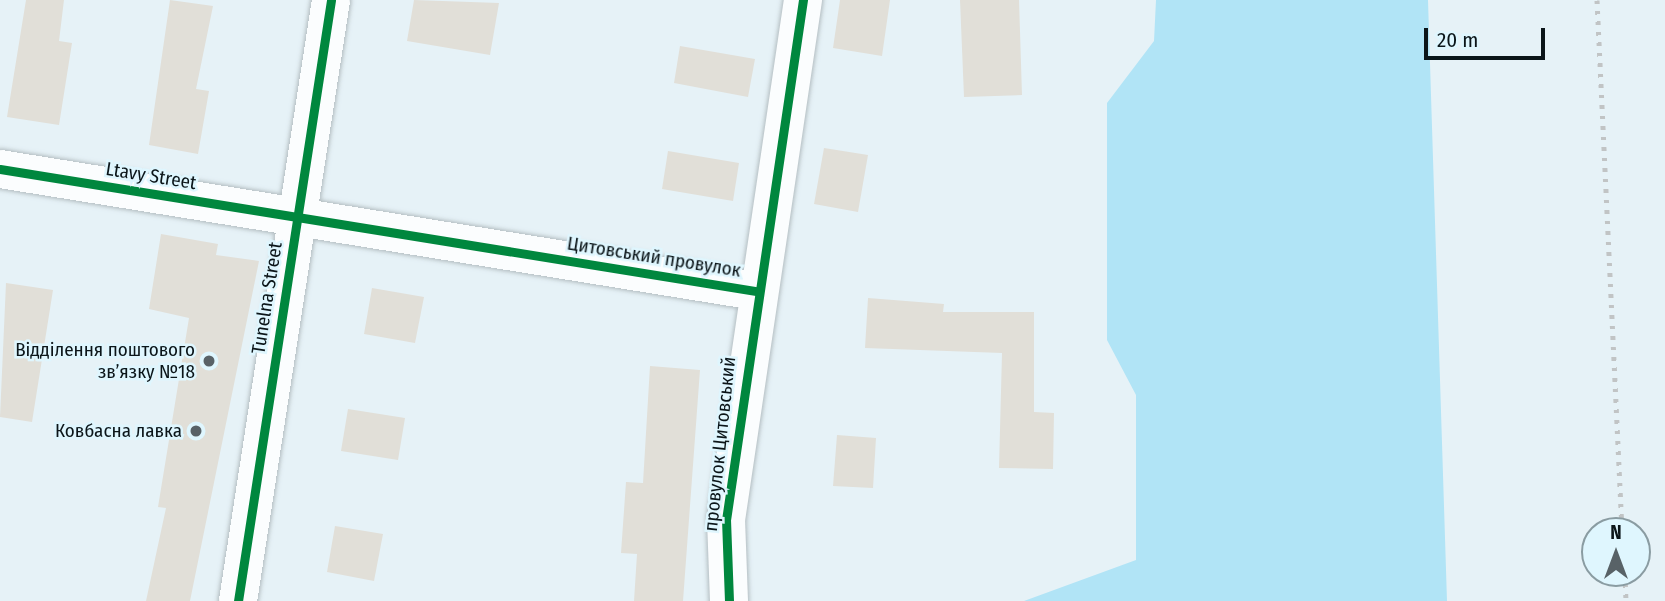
<!DOCTYPE html>
<meta charset="utf-8">
<style>
body{margin:0}
#map{position:relative;width:1665px;height:601px;overflow:hidden;background:#e6f2f7;font-family:"Fira Sans Condensed",sans-serif}
div>[style]{position:absolute}
.green>*{inset:0;background:#b1e4f6}
.building>*{inset:0;background:#e1dfd8}
.roads{filter:drop-shadow(0 0 2px #b4bec2) drop-shadow(0 0 2px #b4bec2)}
.minor>*{height:38px;margin:-19px;padding:0 19px;transform-origin:19px;border-radius:19px;background:#fbfdfe}
.rail>*{height:5px;margin-top:-2.5px;transform-origin:0;background:repeating-linear-gradient(90deg,#c1c4c5 0 3.5px,transparent 0 10.5px)}
.cycleway>*{height:9px;margin:-4.5px;padding:0 4.5px;transform-origin:4.5px;border-radius:4.5px;background:#00873e}
.dots>*{width:19px;height:19px;translate:-50% -50%;box-sizing:border-box;border:4px solid #dff6fe;border-radius:50%}
span{translate:-50% -50%;white-space:nowrap;text-align:center;line-height:1.15;-webkit-text-stroke:5px #dff6fe;paint-order:stroke}
.street-label{font-size:19px;color:#0b1519}
.poi-label{font-size:19px;color:#0b1519}
.right{translate:-100% -50%;text-align:right}
.north{position:absolute;left:1581px;top:517px;width:70px;height:70px;box-sizing:border-box;background:#dff6fe;border:2px solid #8a9ca2;border-radius:50%;rotate:0deg;font-size:19px;font-weight:700;line-height:28px;text-align:center;color:#0b1519}
.north::after{content:'';display:block;margin:auto;width:24px;height:32px;background:#586267;clip-path:polygon(50% 0,100% 100%,50% 72%,0 100%)}
.scale{position:absolute;left:1424px;top:28px;width:121px;height:32px;box-sizing:border-box;border:4px solid #0b1519;border-top:0;padding-left:9px;font-size:21px;line-height:24px;white-space:nowrap;color:#0b1519;-webkit-text-stroke:5px #dff6fe;paint-order:stroke}
</style>
<div id="map">
<div class="green">
<i style="clip-path:polygon(1156px 0,1428px 0,1447px 601px,1024px 601px,1136px 560px,1136px 395px,1107px 340px,1107px 103px,1154px 41px)"></i>
</div>
<div class="building">
<i style="clip-path:polygon(26px 0,64px 0,59px 41px,72px 43px,59px 125px,7px 117px)"></i>
<i style="clip-path:polygon(170px 0,213px 6px,196px 89px,209px 91px,198px 154px,149px 145px)"></i>
<i style="clip-path:polygon(414px 0,499px 3px,490px 55px,407px 41px)"></i>
<i style="clip-path:polygon(840px 0,890px 0,882px 56px,833px 48px)"></i>
<i style="clip-path:polygon(960px 0,1019px 0,1022px 95px,964px 97px)"></i>
<i style="clip-path:polygon(680px 46px,755px 59px,748px 97px,674px 83px)"></i>
<i style="clip-path:polygon(824px 148px,868px 155px,858px 212px,814px 204px)"></i>
<i style="clip-path:polygon(668px 151px,739px 163px,733px 201px,662px 189px)"></i>
<i style="clip-path:polygon(161px 234px,218px 244px,216px 255px,259px 261px,190px 601px,146px 601px,166px 508px,158px 507px,189px 318px,149px 309px)"></i>
<i style="clip-path:polygon(6px 283px,53px 290px,32px 422px,0 417px)"></i>
<i style="clip-path:polygon(372px 288px,424px 297px,415px 343px,364px 334px)"></i>
<i style="clip-path:polygon(868px 298px,944px 304px,943px 312px,1034px 312px,1034px 412px,1054px 413px,1053px 469px,999px 468px,1002px 353px,865px 348px)"></i>
<i style="clip-path:polygon(650px 366px,700px 370px,683px 601px,634px 601px,637px 554px,621px 553px,626px 482px,643px 483px)"></i>
<i style="clip-path:polygon(348px 409px,405px 418px,398px 460px,341px 451px)"></i>
<i style="clip-path:polygon(837px 435px,876px 438px,873px 488px,833px 486px)"></i>
<i style="clip-path:polygon(335px 526px,383px 534px,374px 581px,327px 572px)"></i>
</div>
<div class="roads">
<div class="minor">
<i style="left:0;top:169px;width:766px;rotate:9.17deg"></i>
<i style="left:238px;top:601px;width:608px;rotate:-81.2deg"></i>
<i style="left:729px;top:601px;width:81px;rotate:-92.1deg"></i>
<i style="left:726px;top:520px;width:526px;rotate:-81.58deg"></i>
</div>
</div>
<div class="rail">
<i style="left:1597px;top:0;width:532px;rotate:87.3deg"></i>
<i style="left:1625px;top:573px;width:28px;rotate:88deg"></i>
</div>
<div class="cycleway">
<i style="left:0;top:169px;width:766px;rotate:9.17deg"></i>
<i style="left:238px;top:601px;width:608px;rotate:-81.2deg"></i>
<i style="left:729px;top:601px;width:81px;rotate:-92.1deg"></i>
<i style="left:726px;top:520px;width:526px;rotate:-81.58deg"></i>
</div>
<div class="dots">
<i style="left:209px;top:361px;background:#586267"></i>
<i style="left:196px;top:431px;background:#586267"></i>
</div>
<div class="street-label">
<span style="left:151px;top:176px;rotate:9deg">Ltavy Street</span>
<span style="left:654px;top:257px;rotate:9deg">Цитовський провулок</span>
<span style="left:267px;top:298px;rotate:-81deg">Tunelna Street</span>
<span style="left:720px;top:444px;rotate:-84deg">провулок Цитовський</span>
</div>
<div class="poi-label">
<span class="right" style="left:195px;top:361px">Відділення поштового<br>зв’язку №18</span>
<span class="right" style="left:182px;top:431px">Ковбасна лавка</span>
</div>
<div class="north">N</div>
<div class="scale">20 m</div>
</div>
